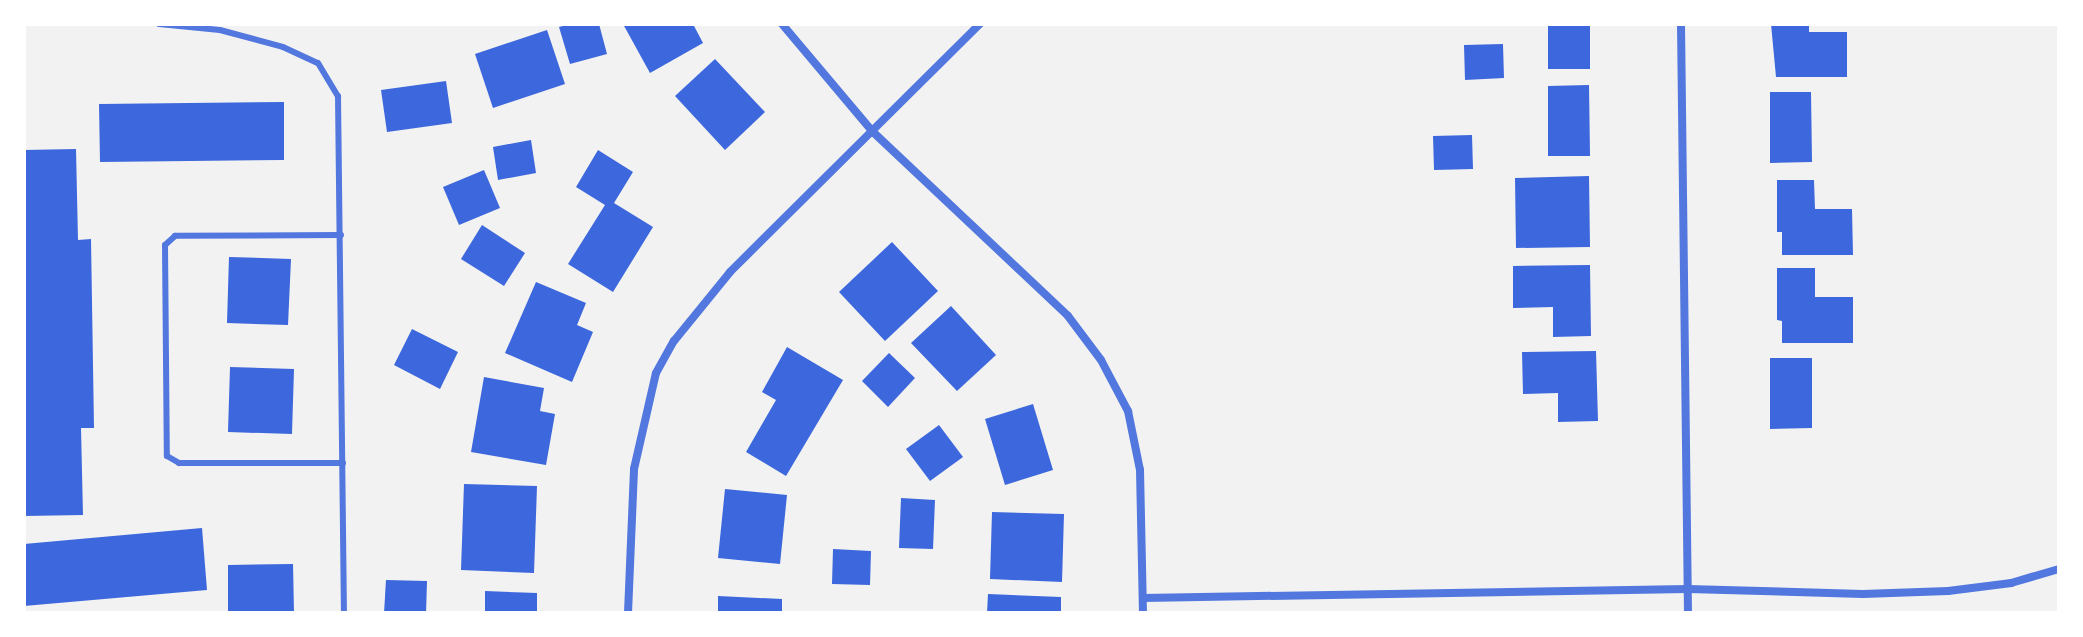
<!DOCTYPE html>
<style>
body{margin:0}
#map{position:relative;width:2083px;height:637px;overflow:hidden;background:#f2f2f2;font-family:"DM Sans",sans-serif}
div>[style]{position:absolute}
.building>*{inset:0;background:#3d67dc}
.service>*{height:6px;margin:-3px;padding:0 3px;transform-origin:3px;border-radius:3px;background:#5277de}
.minor>*{height:8px;margin:-4px;padding:0 4px;transform-origin:4px;border-radius:4px;background:#5277de}
span{translate:-50% -50%;white-space:nowrap;text-align:center;line-height:1.15;-webkit-text-stroke:6px #fff;paint-order:stroke}
.frame{position:absolute;inset:0;border:26px solid #fff;pointer-events:none}
</style>
<div id="map">
<div class="building">
<i style="clip-path:polygon(571px 24px,599px 24px,607px 54px,570px 64px,559px 27px)"></i>
<i style="clip-path:polygon(623px 24px,693px 24px,703px 43px,650px 73px)"></i>
<i style="clip-path:polygon(1548px 24px,1590px 24px,1590px 69px,1548px 69px)"></i>
<i style="clip-path:polygon(1771px 24px,1809px 24px,1809px 32px,1847px 32px,1847px 77px,1776px 77px)"></i>
<i style="clip-path:polygon(547px 30px,565px 84px,493px 108px,475px 54px)"></i>
<i style="clip-path:polygon(1503px 44px,1504px 78px,1465px 80px,1464px 45px)"></i>
<i style="clip-path:polygon(715px 59px,765px 112px,725px 150px,675px 96px)"></i>
<i style="clip-path:polygon(446px 81px,452px 123px,387px 132px,381px 90px)"></i>
<i style="clip-path:polygon(1589px 85px,1590px 156px,1548px 156px,1548px 86px)"></i>
<i style="clip-path:polygon(1770px 92px,1811px 92px,1812px 162px,1770px 163px)"></i>
<i style="clip-path:polygon(284px 102px,284px 160px,100px 162px,99px 104px)"></i>
<i style="clip-path:polygon(1472px 135px,1473px 169px,1434px 170px,1433px 136px)"></i>
<i style="clip-path:polygon(531px 140px,536px 173px,498px 180px,493px 147px)"></i>
<i style="clip-path:polygon(76px 149px,78px 240px,91px 239px,94px 428px,81px 428px,83px 515px,24px 516px,24px 150px)"></i>
<i style="clip-path:polygon(598px 150px,633px 172px,614px 203px,653px 227px,613px 292px,568px 264px,605px 205px,576px 187px)"></i>
<i style="clip-path:polygon(484px 170px,500px 208px,459px 225px,443px 187px)"></i>
<i style="clip-path:polygon(1589px 176px,1590px 247px,1516px 248px,1515px 178px)"></i>
<i style="clip-path:polygon(1777px 180px,1814px 180px,1815px 209px,1852px 209px,1853px 255px,1782px 255px,1782px 232px,1777px 232px)"></i>
<i style="clip-path:polygon(482px 225px,525px 253px,504px 286px,461px 259px)"></i>
<i style="clip-path:polygon(892px 242px,938px 291px,885px 341px,839px 292px)"></i>
<i style="clip-path:polygon(229px 257px,291px 259px,288px 325px,227px 323px)"></i>
<i style="clip-path:polygon(1590px 265px,1591px 336px,1553px 337px,1553px 307px,1513px 308px,1513px 266px)"></i>
<i style="clip-path:polygon(1777px 268px,1815px 268px,1815px 297px,1853px 297px,1853px 343px,1782px 343px,1782px 321px,1777px 320px)"></i>
<i style="clip-path:polygon(536px 282px,586px 303px,577px 325px,593px 332px,572px 382px,505px 353px)"></i>
<i style="clip-path:polygon(951px 306px,996px 355px,957px 391px,911px 343px)"></i>
<i style="clip-path:polygon(412px 329px,458px 352px,440px 389px,394px 365px)"></i>
<i style="clip-path:polygon(787px 347px,843px 380px,786px 476px,746px 452px,776px 400px,762px 392px)"></i>
<i style="clip-path:polygon(1596px 351px,1598px 421px,1558px 422px,1558px 393px,1523px 394px,1522px 352px)"></i>
<i style="clip-path:polygon(889px 353px,915px 378px,888px 407px,862px 381px)"></i>
<i style="clip-path:polygon(1770px 358px,1812px 358px,1812px 428px,1770px 429px)"></i>
<i style="clip-path:polygon(230px 367px,294px 369px,292px 434px,228px 432px)"></i>
<i style="clip-path:polygon(484px 377px,544px 388px,540px 411px,555px 414px,546px 465px,471px 452px)"></i>
<i style="clip-path:polygon(1033px 404px,1053px 470px,1005px 485px,985px 419px)"></i>
<i style="clip-path:polygon(939px 425px,963px 457px,930px 481px,906px 449px)"></i>
<i style="clip-path:polygon(464px 484px,537px 486px,534px 573px,461px 570px)"></i>
<i style="clip-path:polygon(725px 489px,787px 495px,780px 564px,718px 558px)"></i>
<i style="clip-path:polygon(901px 498px,935px 500px,933px 549px,899px 548px)"></i>
<i style="clip-path:polygon(992px 512px,1064px 514px,1062px 582px,990px 579px)"></i>
<i style="clip-path:polygon(202px 528px,207px 590px,24px 606px,24px 544px)"></i>
<i style="clip-path:polygon(833px 549px,871px 551px,870px 585px,832px 584px)"></i>
<i style="clip-path:polygon(293px 564px,294px 613px,228px 613px,228px 565px)"></i>
<i style="clip-path:polygon(386px 580px,427px 581px,426px 613px,384px 613px)"></i>
<i style="clip-path:polygon(485px 591px,537px 593px,537px 613px,485px 613px)"></i>
<i style="clip-path:polygon(988px 594px,1061px 597px,1061px 613px,987px 613px)"></i>
<i style="clip-path:polygon(718px 596px,782px 599px,782px 613px,718px 613px)"></i>
</div>
<div class="service">
<i style="left:159px;top:24px;width:61px;rotate:5.6deg"></i>
<i style="left:220px;top:30px;width:65px;rotate:15.1deg"></i>
<i style="left:283px;top:47px;width:38px;rotate:25deg"></i>
<i style="left:318px;top:63px;width:39px;rotate:59deg"></i>
<i style="left:338px;top:96px;width:517px;rotate:89.34deg"></i>
<i style="left:341px;top:235px;width:166px;rotate:179.7deg"></i>
<i style="left:175px;top:236px;width:13px;rotate:138deg"></i>
<i style="left:165px;top:245px;width:211px;rotate:89.5deg"></i>
<i style="left:167px;top:456px;width:14px;rotate:30deg"></i>
<i style="left:179px;top:463px;width:164px"></i>
</div>
<div class="minor">
<i style="left:782px;top:24px;width:141px;rotate:49.9deg"></i>
<i style="left:873px;top:132px;width:268px;rotate:43.3deg"></i>
<i style="left:1068px;top:316px;width:55px;rotate:53.1deg"></i>
<i style="left:1101px;top:360px;width:58px;rotate:62.1deg"></i>
<i style="left:1128px;top:411px;width:60px;rotate:78.5deg"></i>
<i style="left:1140px;top:470px;width:143px;rotate:88.8deg"></i>
<i style="left:1681px;top:24px;width:589px;rotate:89.32deg"></i>
<i style="left:1143px;top:598px;width:545px;rotate:-0.95deg"></i>
<i style="left:1688px;top:589px;width:175px;rotate:1.6deg"></i>
<i style="left:1863px;top:594px;width:85px;rotate:-2deg"></i>
<i style="left:1948px;top:591px;width:64px;rotate:-7.2deg"></i>
<i style="left:2011px;top:583px;width:50px;rotate:-16.3deg"></i>
<i style="left:628px;top:613px;width:144px;rotate:-87.6deg"></i>
<i style="left:634px;top:469px;width:98px;rotate:-77.1deg"></i>
<i style="left:656px;top:373px;width:37px;rotate:-61deg"></i>
<i style="left:674px;top:341px;width:89px;rotate:-50.9deg"></i>
<i style="left:730px;top:272px;width:352px;rotate:-44.8deg"></i>
</div>
<div class="frame"></div>
</div>
